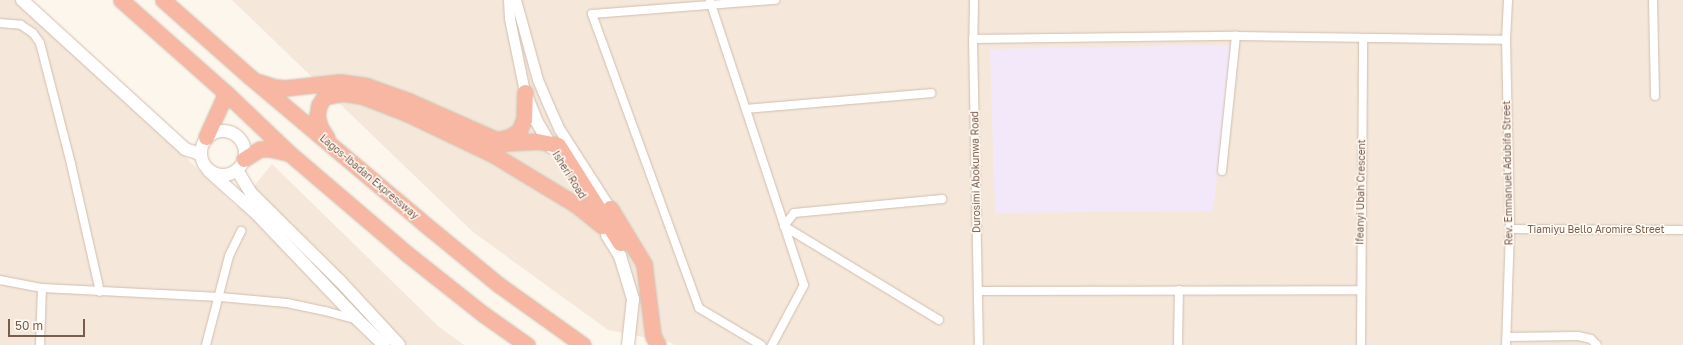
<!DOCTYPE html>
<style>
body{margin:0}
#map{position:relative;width:1683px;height:345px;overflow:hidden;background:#fdf6ec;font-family:"Golos Text",sans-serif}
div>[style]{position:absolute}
.residential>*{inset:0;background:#f5e8da}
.education>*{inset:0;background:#f3e8fa}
.roads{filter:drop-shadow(0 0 1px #d1beb0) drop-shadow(0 0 1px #d1beb0)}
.minor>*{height:8px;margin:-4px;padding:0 4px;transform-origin:4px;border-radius:4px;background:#fff}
.tertiary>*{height:10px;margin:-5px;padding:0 5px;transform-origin:5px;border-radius:5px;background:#fff}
.secondary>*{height:12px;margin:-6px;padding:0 6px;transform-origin:6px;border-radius:6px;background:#fff}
.secondary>.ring{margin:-6px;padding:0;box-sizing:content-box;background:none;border:12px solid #fff;border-radius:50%}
.motorway>*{height:15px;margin:-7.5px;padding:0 7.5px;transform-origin:7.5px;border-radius:7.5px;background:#f7b7a3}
span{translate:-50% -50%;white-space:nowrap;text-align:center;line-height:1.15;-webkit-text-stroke:3px #fffaf3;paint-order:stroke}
.street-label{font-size:10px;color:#7a5c4d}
.scale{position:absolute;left:8px;top:319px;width:77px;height:18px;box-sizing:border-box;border:2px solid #7a5c4d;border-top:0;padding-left:5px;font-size:12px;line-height:14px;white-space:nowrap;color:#7a5c4d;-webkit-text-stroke:3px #fffaf3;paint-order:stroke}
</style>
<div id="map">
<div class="residential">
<i style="clip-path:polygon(0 0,23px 0,237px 207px,272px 164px,438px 326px,464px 345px,0 345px)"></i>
<i style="clip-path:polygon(232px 0,1683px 0,1683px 345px,674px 345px,669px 342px,608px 330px,473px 232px)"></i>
</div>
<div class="education">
<i style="clip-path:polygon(1231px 45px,1213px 211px,995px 213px,990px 49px)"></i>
</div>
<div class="roads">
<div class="minor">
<i style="left:974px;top:0;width:39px;rotate:91deg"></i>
<i style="left:973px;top:39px;width:306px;rotate:88.9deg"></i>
<i style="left:1653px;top:0;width:96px;rotate:88.8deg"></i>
<i style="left:710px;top:1px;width:299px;rotate:71.7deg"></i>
<i style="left:804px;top:285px;width:68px;rotate:118.1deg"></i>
<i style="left:0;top:23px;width:21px;rotate:5deg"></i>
<i style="left:21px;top:25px;width:14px;rotate:34deg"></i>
<i style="left:33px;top:33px;width:12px;rotate:55deg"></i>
<i style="left:40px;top:43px;width:125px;rotate:75.6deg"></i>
<i style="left:71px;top:164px;width:131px;rotate:77.2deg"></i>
<i style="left:973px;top:39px;width:263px;rotate:-0.7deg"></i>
<i style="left:1236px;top:36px;width:270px;rotate:0.8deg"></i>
<i style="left:746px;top:109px;width:186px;rotate:-4.9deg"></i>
<i style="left:1222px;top:171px;width:136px;rotate:-84.1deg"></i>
<i style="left:1510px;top:229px;width:173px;rotate:0.3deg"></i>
<i style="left:0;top:280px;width:43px;rotate:10.8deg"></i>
<i style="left:42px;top:288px;width:178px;rotate:2.9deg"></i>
<i style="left:220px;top:297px;width:67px;rotate:5.1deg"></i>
<i style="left:287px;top:303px;width:39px;rotate:12deg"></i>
<i style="left:325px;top:311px;width:34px;rotate:15deg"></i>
<i style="left:978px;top:291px;width:383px;rotate:-0.1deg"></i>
<i style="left:939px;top:320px;width:181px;rotate:-148.8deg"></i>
<i style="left:784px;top:226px;width:16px;rotate:-52deg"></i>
<i style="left:794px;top:213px;width:149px;rotate:-5.4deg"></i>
<i style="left:1507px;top:337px;width:71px;rotate:-0.8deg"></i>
<i style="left:1578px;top:336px;width:13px;rotate:13deg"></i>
<i style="left:1591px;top:339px;width:8px;rotate:45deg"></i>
<i style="left:40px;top:345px;width:57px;rotate:-88deg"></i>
<i style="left:206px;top:345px;width:92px;rotate:-75.5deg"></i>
<i style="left:229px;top:256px;width:28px;rotate:-64deg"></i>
<i style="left:761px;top:345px;width:72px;rotate:-149.2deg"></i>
<i style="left:699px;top:308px;width:313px;rotate:-110deg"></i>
<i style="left:592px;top:14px;width:184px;rotate:-4.4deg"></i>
<i style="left:1178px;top:345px;width:55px;rotate:-89deg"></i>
<i style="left:1361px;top:345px;width:307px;rotate:-89.6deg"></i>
<i style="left:1506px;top:345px;width:116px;rotate:-88deg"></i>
<i style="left:1510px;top:229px;width:189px;rotate:-91.2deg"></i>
<i style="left:1506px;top:40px;width:40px;rotate:-87.1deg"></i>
</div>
<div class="tertiary">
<i style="left:509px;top:0;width:19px;rotate:87deg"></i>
<i style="left:510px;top:19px;width:75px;rotate:78.4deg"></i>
<i style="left:516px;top:0;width:83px;rotate:74.6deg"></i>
<i style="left:538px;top:80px;width:30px;rotate:67deg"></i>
<i style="left:550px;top:108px;width:24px;rotate:66deg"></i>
<i style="left:560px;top:130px;width:93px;rotate:57.3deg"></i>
</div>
<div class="secondary">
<i style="left:22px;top:0;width:221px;rotate:42.4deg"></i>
<i style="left:185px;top:149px;width:16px;rotate:18deg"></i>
<i style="left:526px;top:95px;width:29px;rotate:68deg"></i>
<i style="left:537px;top:122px;width:30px;rotate:60deg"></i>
<i class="ring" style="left:201px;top:131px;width:32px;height:32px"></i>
<i style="left:237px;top:170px;width:27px;rotate:59deg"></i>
<i style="left:251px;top:193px;width:125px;rotate:44.7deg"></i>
<i style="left:340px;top:281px;width:87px;rotate:47.3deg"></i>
<i style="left:209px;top:171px;width:64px;rotate:41.9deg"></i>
<i style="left:257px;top:214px;width:146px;rotate:46.4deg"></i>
<i style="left:358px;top:320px;width:36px;rotate:44deg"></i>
<i style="left:607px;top:235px;width:25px;rotate:58deg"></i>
<i style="left:620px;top:256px;width:45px;rotate:73.2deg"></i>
<i style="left:633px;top:299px;width:46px;rotate:96.2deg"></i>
</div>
<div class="motorway">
<i style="left:121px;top:0;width:140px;rotate:41.5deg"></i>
<i style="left:226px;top:93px;width:87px;rotate:43.6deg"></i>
<i style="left:289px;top:153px;width:154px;rotate:40.5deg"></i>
<i style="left:406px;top:253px;width:98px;rotate:38.4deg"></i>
<i style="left:483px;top:314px;width:54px;rotate:35.2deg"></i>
<i style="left:163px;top:0;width:115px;rotate:41.5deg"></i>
<i style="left:249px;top:76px;width:239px;rotate:40.1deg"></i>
<i style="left:432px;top:230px;width:87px;rotate:39.4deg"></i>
<i style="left:499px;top:285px;width:103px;rotate:35.5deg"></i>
<i style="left:259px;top:82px;width:16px;rotate:18deg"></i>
<i style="left:274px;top:87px;width:11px;rotate:5deg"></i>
<i style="left:285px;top:88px;width:55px;rotate:-6.2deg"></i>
<i style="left:340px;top:82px;width:27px;rotate:8deg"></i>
<i style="left:367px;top:86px;width:45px;rotate:19.7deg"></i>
<i style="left:409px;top:101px;width:104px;rotate:23.9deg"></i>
<i style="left:504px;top:143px;width:33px;rotate:-3deg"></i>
<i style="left:537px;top:141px;width:21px;rotate:11deg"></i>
<i style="left:558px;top:145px;width:116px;rotate:57.7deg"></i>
<i style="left:206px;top:137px;width:48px;rotate:-65.6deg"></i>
<i style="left:327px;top:138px;width:13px;rotate:-122deg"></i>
<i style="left:320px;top:127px;width:11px;rotate:-105deg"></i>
<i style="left:317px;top:116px;width:11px;rotate:-80deg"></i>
<i style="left:319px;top:105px;width:9px;rotate:-58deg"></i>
<i style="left:324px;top:97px;width:19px;rotate:-12deg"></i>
<i style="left:343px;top:93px;width:19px;rotate:9deg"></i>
<i style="left:362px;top:96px;width:47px;rotate:21.1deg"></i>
<i style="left:406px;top:113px;width:98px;rotate:25.5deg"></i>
<i style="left:494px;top:155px;width:95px;rotate:31.2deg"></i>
<i style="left:575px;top:204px;width:35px;rotate:39deg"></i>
<i style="left:500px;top:139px;width:9px;rotate:-13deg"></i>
<i style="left:509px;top:137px;width:12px;rotate:-31deg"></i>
<i style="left:519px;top:131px;width:13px;rotate:-67deg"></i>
<i style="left:524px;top:119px;width:27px;rotate:-88deg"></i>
<i style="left:244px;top:159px;width:19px;rotate:-32deg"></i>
<i style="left:260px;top:149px;width:10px"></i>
<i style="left:270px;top:149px;width:18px;rotate:13deg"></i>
<i style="left:610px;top:208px;width:66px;rotate:58.7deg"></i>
<i style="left:644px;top:264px;width:73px;rotate:82.9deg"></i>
<i style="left:653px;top:336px;width:10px;rotate:61deg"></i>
</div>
</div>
<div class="street-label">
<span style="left:976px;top:172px;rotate:-91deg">Durosimi Abokunwa Road</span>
<span style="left:1508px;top:173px;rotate:-91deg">Rev. Emmanuel Adubifa Street</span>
<span style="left:569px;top:175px;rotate:58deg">Isheri Road</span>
<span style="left:369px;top:177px;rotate:40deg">Lagos-Ibadan Expressway</span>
<span style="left:1361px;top:192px;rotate:-89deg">Ifeanyi Ubah Crescent</span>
<span style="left:1596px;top:230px">Tiamiyu Bello Aromire Street</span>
</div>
<div class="scale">50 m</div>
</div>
